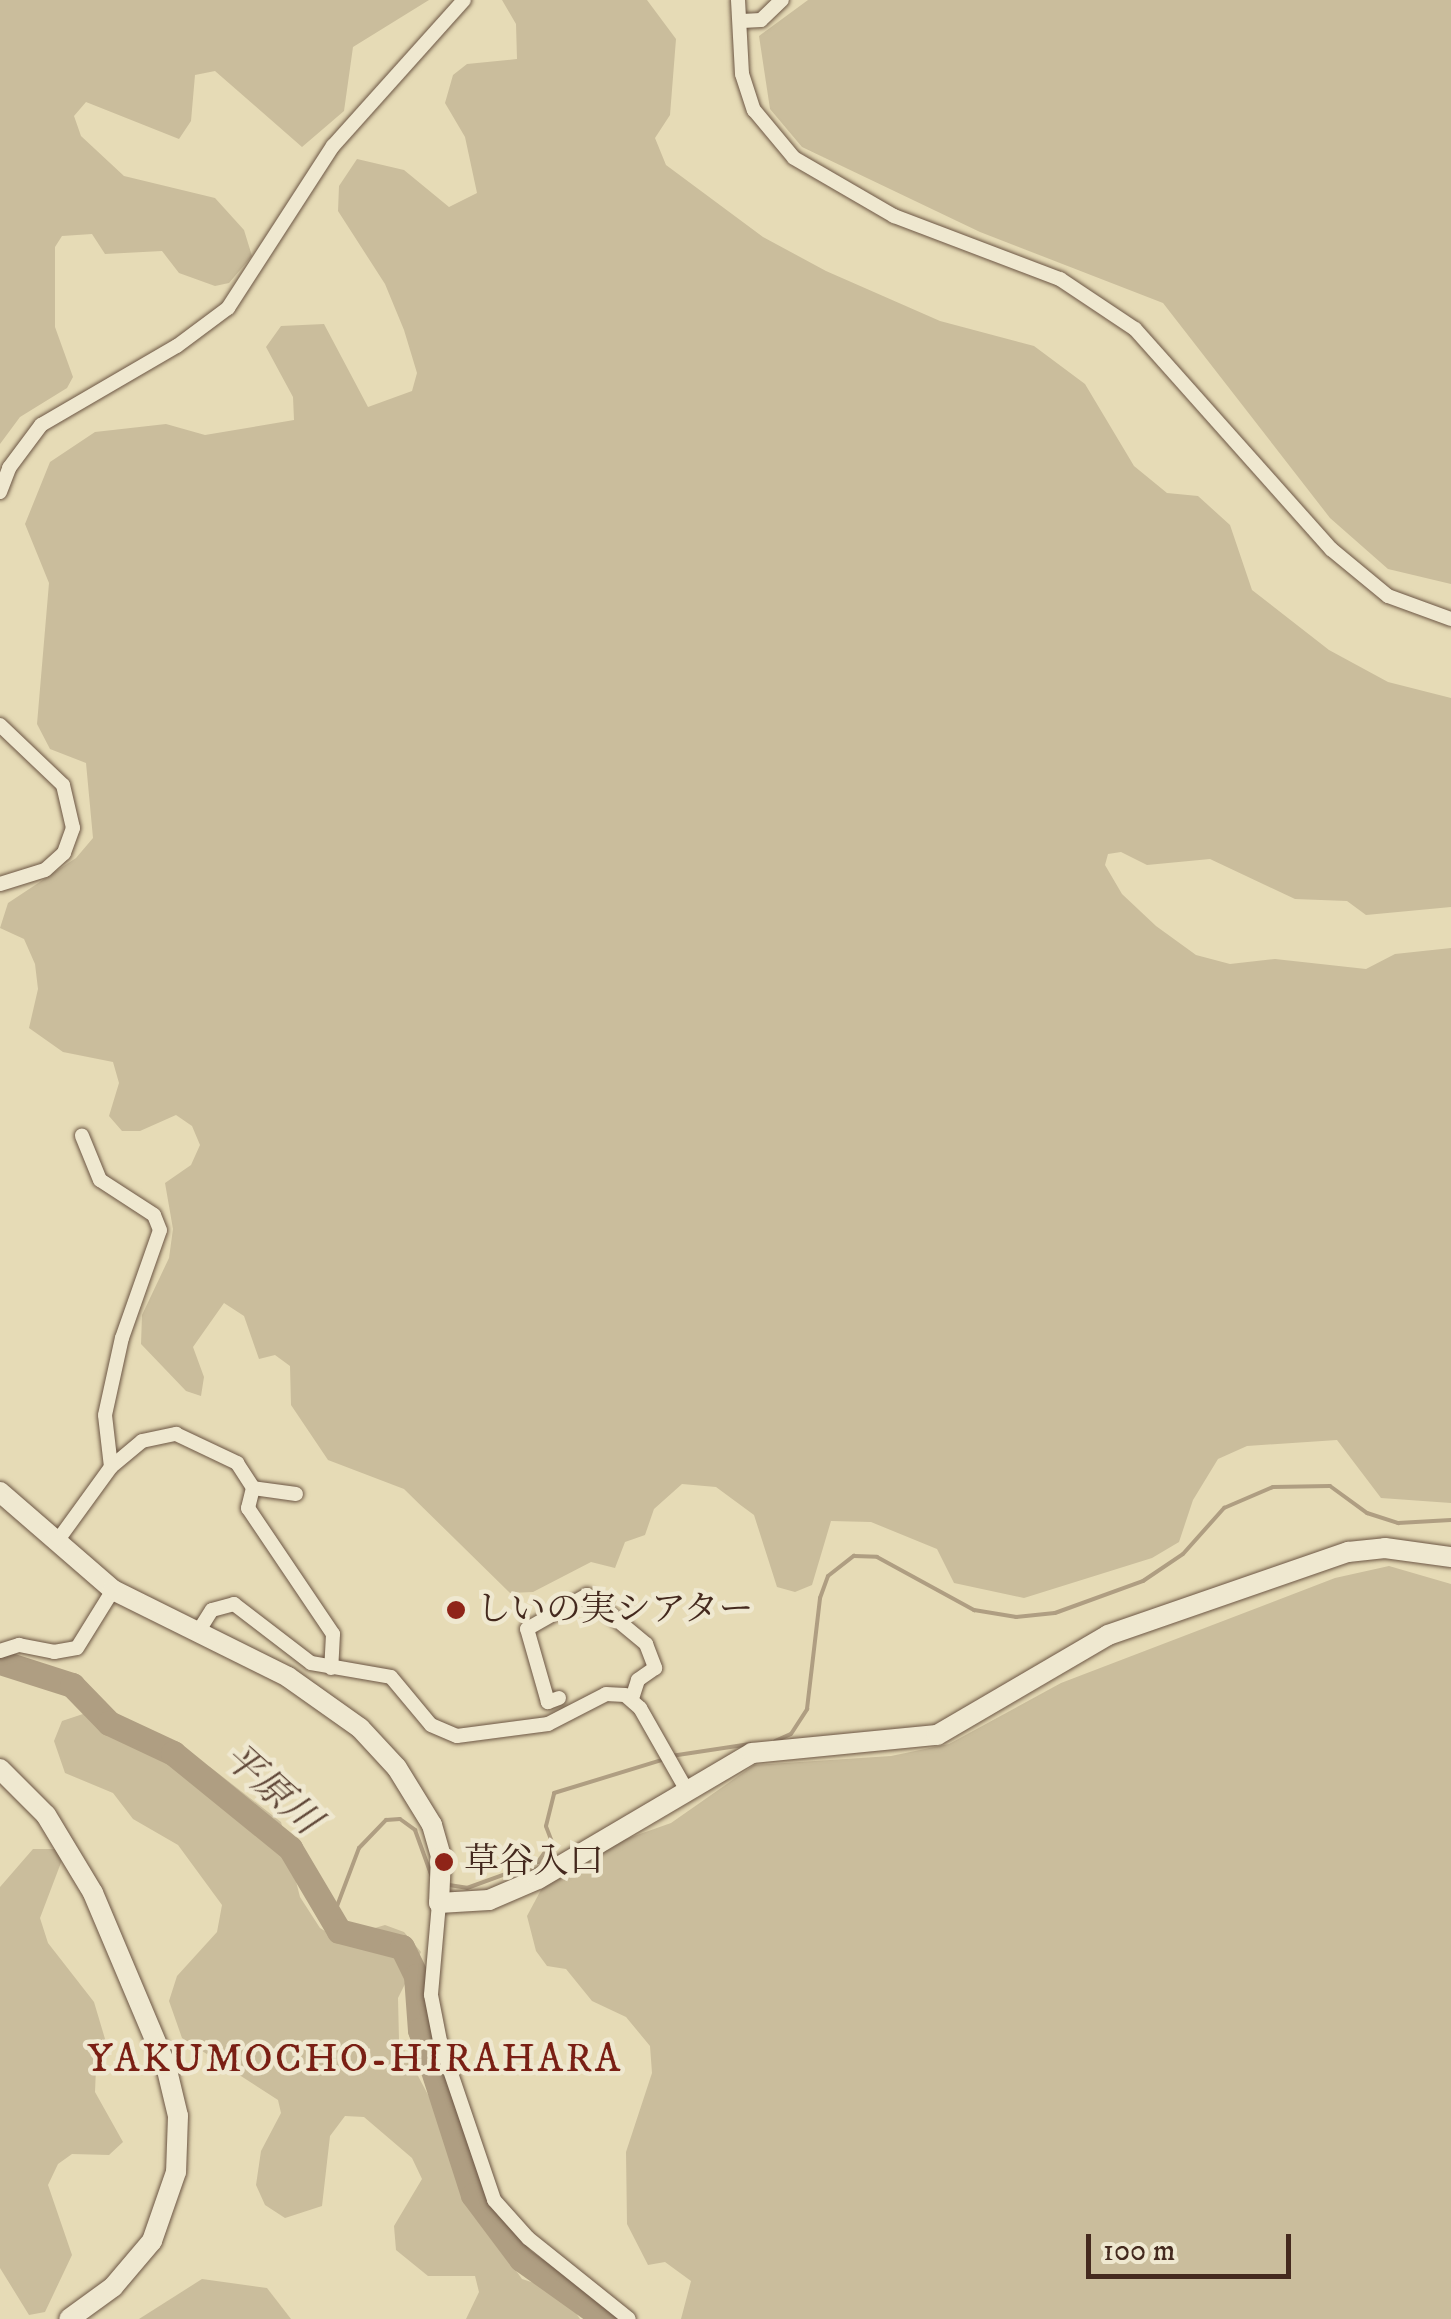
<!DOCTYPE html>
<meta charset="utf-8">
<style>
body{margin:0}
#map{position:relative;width:1451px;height:2319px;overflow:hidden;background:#e6dbb6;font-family:"IM FELL DW Pica","Noto Serif JP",serif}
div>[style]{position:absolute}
.green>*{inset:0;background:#cabd9c}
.stream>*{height:4px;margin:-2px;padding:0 2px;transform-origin:2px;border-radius:2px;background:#af9e82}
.river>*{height:25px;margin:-12.5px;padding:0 12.5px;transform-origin:12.5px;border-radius:12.5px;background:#af9e82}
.roads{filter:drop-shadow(0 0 2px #6c5644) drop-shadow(0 0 2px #6c5644)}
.street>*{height:14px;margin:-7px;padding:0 7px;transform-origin:7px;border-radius:7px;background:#efe8d0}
.secondary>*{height:20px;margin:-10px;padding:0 10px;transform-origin:10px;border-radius:10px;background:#efe8d0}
.dots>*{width:28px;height:28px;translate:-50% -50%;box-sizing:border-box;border:5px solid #efe8d0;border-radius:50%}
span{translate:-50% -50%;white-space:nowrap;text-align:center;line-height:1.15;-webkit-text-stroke:9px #efe8d0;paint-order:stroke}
.poi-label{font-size:35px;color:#44291e}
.left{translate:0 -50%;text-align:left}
.water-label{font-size:38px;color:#5f4637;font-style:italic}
.quarter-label{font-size:40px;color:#7a1f14;letter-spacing:2.5px}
.scale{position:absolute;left:1086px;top:2234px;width:205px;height:45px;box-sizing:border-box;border:5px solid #44291e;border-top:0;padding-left:12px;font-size:30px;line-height:35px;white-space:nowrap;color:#44291e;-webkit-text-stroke:8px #efe8d0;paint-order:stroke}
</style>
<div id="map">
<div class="green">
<i style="clip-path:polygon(0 0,429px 0,353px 47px,344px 111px,302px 147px,215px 71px,195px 75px,191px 121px,179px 139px,86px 102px,74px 116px,81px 136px,124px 176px,215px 198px,244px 230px,252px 256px,229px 283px,215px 286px,179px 273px,162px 251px,105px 254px,92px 234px,62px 236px,55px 247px,55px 327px,73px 377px,67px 388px,20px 417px,0 444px)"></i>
<i style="clip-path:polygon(502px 0,647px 0,676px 39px,670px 115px,655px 138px,666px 165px,763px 237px,826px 271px,940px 321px,1034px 346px,1085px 384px,1134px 466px,1167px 493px,1198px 496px,1230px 525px,1252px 590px,1329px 650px,1388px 682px,1451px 698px,1451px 907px,1366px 915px,1347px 901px,1295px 899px,1210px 859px,1147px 865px,1121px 852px,1108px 854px,1105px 865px,1122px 894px,1156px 926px,1196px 955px,1230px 964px,1275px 959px,1366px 969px,1395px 954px,1451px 948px,1451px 1503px,1381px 1498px,1337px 1440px,1247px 1446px,1218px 1459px,1193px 1500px,1179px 1542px,1152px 1558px,1024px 1598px,954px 1583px,937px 1549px,871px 1522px,831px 1521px,812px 1585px,795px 1592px,777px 1587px,754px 1515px,716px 1487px,682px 1484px,654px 1509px,645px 1535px,625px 1542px,615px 1568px,591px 1562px,533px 1592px,510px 1593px,404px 1489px,328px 1460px,291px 1405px,290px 1366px,275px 1355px,259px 1359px,244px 1316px,224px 1303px,193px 1347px,204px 1377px,201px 1396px,186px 1391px,141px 1344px,142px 1315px,169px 1258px,173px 1229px,165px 1183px,191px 1165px,200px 1145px,192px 1126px,176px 1115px,140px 1131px,122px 1131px,109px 1116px,119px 1083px,113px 1062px,63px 1052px,29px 1028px,38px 989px,35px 964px,24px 939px,0 928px,8px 903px,76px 858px,93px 838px,86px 763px,50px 749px,37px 724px,49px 583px,25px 524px,50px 462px,95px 432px,166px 424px,205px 435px,294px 420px,293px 397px,266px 347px,281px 326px,324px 324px,368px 407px,412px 391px,417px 373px,404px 330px,385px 284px,338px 211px,339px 186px,357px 159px,404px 170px,449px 207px,477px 193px,465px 137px,445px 103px,453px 75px,467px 64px,517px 59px,516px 24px)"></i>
<i style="clip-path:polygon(808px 0,1451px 0,1451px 584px,1388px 569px,1330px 518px,1163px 303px,980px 232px,802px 147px,770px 109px,759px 36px)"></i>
<i style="clip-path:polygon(1389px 1566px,1451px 1584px,1451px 2319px,681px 2319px,691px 2281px,665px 2262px,648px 2265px,627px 2224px,626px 2152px,652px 2073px,650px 2046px,626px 2017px,592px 2001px,566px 1969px,547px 1966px,536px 1951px,527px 1916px,542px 1888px,623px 1840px,671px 1823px,754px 1765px,891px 1756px,949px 1744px,1061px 1683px,1335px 1578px)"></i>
<i style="clip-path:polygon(89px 1712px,122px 1737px,210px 1767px,281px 1822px,300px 1897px,320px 1928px,338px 1939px,385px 1925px,404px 1932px,421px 1952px,398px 1998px,399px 2040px,435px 2108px,469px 2205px,522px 2279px,562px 2292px,580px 2319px,466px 2319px,479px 2292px,475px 2276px,428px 2276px,396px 2250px,394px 2226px,422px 2179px,412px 2158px,364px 2117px,345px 2116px,330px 2136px,322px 2206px,285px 2218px,265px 2205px,256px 2185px,261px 2151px,281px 2113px,278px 2100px,182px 2038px,169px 2001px,177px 1976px,217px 1932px,222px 1905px,178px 1845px,133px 1819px,113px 1793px,65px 1773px,54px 1741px,62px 1721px)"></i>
<i style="clip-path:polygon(33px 1849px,56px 1849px,62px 1860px,40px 1918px,48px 1943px,94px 2002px,108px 2049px,96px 2068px,95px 2092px,123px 2142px,109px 2155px,72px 2154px,58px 2164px,48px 2185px,72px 2255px,45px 2312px,29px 2315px,0 2268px,0 1887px)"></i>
<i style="clip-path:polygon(202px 2279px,267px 2288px,291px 2319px,139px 2319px)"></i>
</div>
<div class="stream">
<i style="left:775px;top:1741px;width:17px;rotate:-24deg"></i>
<i style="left:791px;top:1734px;width:30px;rotate:-57deg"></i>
<i style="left:807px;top:1709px;width:112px;rotate:-83.3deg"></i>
<i style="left:820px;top:1598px;width:23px;rotate:-70deg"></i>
<i style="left:828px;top:1576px;width:33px;rotate:-38deg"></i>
<i style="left:854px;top:1556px;width:23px;rotate:2deg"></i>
<i style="left:877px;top:1557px;width:111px;rotate:28.7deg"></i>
<i style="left:974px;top:1610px;width:43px;rotate:9.5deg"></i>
<i style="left:1016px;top:1617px;width:39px;rotate:-6deg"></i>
<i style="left:1055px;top:1613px;width:94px;rotate:-20deg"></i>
<i style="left:1143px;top:1581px;width:48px;rotate:-34deg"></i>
<i style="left:1183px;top:1554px;width:62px;rotate:-48.3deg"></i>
<i style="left:1224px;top:1508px;width:53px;rotate:-23.2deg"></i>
<i style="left:1273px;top:1487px;width:57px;rotate:-1deg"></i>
<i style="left:1330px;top:1486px;width:46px;rotate:36.1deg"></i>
<i style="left:1367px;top:1513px;width:33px;rotate:18deg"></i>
<i style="left:1398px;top:1523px;width:53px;rotate:-3.2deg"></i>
<i style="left:671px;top:1756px;width:80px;rotate:-8.6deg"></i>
<i style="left:449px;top:1885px;width:18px;rotate:9deg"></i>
<i style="left:467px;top:1888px;width:76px;rotate:-20.1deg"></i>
<i style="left:538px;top:1862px;width:24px;rotate:-55deg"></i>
<i style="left:552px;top:1842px;width:17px;rotate:-111deg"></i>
<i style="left:546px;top:1826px;width:34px;rotate:-76deg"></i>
<i style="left:554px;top:1793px;width:113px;rotate:-17deg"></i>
<i style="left:331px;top:1922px;width:79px;rotate:-69.3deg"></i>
<i style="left:359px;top:1848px;width:39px;rotate:-46deg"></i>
<i style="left:386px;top:1820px;width:14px;rotate:-4deg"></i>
<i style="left:400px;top:1819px;width:19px;rotate:36deg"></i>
<i style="left:415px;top:1830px;width:50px;rotate:70.1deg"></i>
</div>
<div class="river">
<i style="left:0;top:1662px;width:76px;rotate:17.7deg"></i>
<i style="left:72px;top:1685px;width:53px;rotate:45.8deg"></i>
<i style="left:109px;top:1723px;width:71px;rotate:25.1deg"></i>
<i style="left:173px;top:1753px;width:151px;rotate:39.1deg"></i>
<i style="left:290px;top:1848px;width:96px;rotate:59.4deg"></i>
<i style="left:339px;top:1931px;width:65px;rotate:14.3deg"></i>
<i style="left:402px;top:1947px;width:32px;rotate:64deg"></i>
<i style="left:416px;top:1976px;width:54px;rotate:85.8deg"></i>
<i style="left:420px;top:2030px;width:173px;rotate:72.2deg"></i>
<i style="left:473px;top:2195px;width:80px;rotate:53.1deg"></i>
<i style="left:521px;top:2259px;width:103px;rotate:35.5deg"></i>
</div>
<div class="roads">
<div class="street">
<i style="left:738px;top:0;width:74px;rotate:86.9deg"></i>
<i style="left:742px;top:74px;width:38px;rotate:72deg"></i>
<i style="left:754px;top:110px;width:62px;rotate:50.2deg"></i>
<i style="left:794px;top:158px;width:116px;rotate:30.1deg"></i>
<i style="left:894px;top:216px;width:178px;rotate:20.8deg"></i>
<i style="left:1060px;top:279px;width:90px;rotate:33.7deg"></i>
<i style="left:1135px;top:329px;width:295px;rotate:48.3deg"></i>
<i style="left:1331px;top:549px;width:74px;rotate:39.5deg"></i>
<i style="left:1388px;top:596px;width:67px;rotate:20.1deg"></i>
<i style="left:742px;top:21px;width:19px;rotate:-3deg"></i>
<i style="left:761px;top:20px;width:29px;rotate:-44deg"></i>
<i style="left:0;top:492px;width:26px;rotate:-69deg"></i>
<i style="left:9px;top:468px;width:54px;rotate:-53.3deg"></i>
<i style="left:41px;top:425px;width:157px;rotate:-30.2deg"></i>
<i style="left:177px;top:346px;width:64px;rotate:-36.7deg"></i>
<i style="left:228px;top:308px;width:193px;rotate:-57.1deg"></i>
<i style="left:333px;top:146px;width:196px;rotate:-48.1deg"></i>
<i style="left:0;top:725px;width:87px;rotate:43.6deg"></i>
<i style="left:63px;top:785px;width:44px;rotate:76.9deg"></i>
<i style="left:73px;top:828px;width:27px;rotate:110deg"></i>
<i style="left:64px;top:853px;width:25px;rotate:138deg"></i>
<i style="left:45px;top:870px;width:47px;rotate:162.7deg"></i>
<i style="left:111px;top:1467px;width:40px;rotate:-40deg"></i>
<i style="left:142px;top:1441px;width:35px;rotate:-12deg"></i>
<i style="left:176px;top:1434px;width:68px;rotate:25.4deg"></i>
<i style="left:237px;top:1463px;width:30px;rotate:57deg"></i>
<i style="left:296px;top:1494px;width:43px;rotate:-172.1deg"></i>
<i style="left:253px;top:1488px;width:21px;rotate:104deg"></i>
<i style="left:248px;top:1508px;width:152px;rotate:56deg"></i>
<i style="left:333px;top:1634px;width:34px;rotate:93deg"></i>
<i style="left:58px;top:1540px;width:90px;rotate:-54deg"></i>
<i style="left:111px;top:1467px;width:52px;rotate:-96.6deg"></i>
<i style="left:105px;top:1415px;width:79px;rotate:-77.6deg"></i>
<i style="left:122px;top:1338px;width:114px;rotate:-70.6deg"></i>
<i style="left:160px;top:1230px;width:16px;rotate:-112deg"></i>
<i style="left:154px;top:1215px;width:64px;rotate:-147.1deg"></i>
<i style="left:100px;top:1180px;width:48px;rotate:-112.2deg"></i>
<i style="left:198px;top:1632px;width:26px;rotate:-58deg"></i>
<i style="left:212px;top:1610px;width:23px;rotate:-15deg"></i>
<i style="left:234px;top:1604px;width:97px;rotate:37.5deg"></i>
<i style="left:311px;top:1663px;width:81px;rotate:9.9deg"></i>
<i style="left:391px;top:1677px;width:62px;rotate:50.2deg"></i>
<i style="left:431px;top:1725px;width:28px;rotate:23deg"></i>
<i style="left:457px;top:1736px;width:92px;rotate:-7.5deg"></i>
<i style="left:548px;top:1724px;width:65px;rotate:-27.3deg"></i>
<i style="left:606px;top:1694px;width:19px;rotate:3deg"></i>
<i style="left:625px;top:1695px;width:20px;rotate:41deg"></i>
<i style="left:640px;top:1708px;width:93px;rotate:60.4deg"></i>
<i style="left:0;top:1651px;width:20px;rotate:-18deg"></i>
<i style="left:19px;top:1645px;width:36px;rotate:11deg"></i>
<i style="left:54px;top:1652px;width:23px;rotate:-10deg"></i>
<i style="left:77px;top:1648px;width:68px;rotate:-58.2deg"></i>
<i style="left:559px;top:1698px;width:12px;rotate:160deg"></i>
<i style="left:548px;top:1702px;width:76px;rotate:-106deg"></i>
<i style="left:527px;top:1629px;width:69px;rotate:-29.5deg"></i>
<i style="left:587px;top:1595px;width:77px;rotate:39.7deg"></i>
<i style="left:646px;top:1644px;width:26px;rotate:69deg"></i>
<i style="left:655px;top:1668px;width:21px;rotate:145deg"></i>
<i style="left:638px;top:1680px;width:20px;rotate:108deg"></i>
<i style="left:439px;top:1903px;width:92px;rotate:95deg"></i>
<i style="left:431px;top:1995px;width:47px;rotate:78.9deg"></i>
<i style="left:440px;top:2041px;width:168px;rotate:71.2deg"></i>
<i style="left:494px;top:2200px;width:51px;rotate:48.2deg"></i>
<i style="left:528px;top:2238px;width:129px;rotate:38.7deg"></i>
</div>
<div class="secondary">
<i style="left:0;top:1492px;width:150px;rotate:40.9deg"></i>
<i style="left:113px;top:1590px;width:195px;rotate:26.4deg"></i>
<i style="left:288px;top:1677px;width:88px;rotate:35.3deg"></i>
<i style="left:360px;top:1728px;width:54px;rotate:47.2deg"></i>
<i style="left:397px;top:1768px;width:67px;rotate:58.4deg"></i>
<i style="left:432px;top:1825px;width:32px;rotate:74deg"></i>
<i style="left:441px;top:1856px;width:47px;rotate:92.4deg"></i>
<i style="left:439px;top:1903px;width:50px;rotate:-3.4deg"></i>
<i style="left:489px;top:1900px;width:53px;rotate:-23.2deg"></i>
<i style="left:538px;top:1879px;width:248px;rotate:-30.5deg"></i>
<i style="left:752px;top:1753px;width:186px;rotate:-5.6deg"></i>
<i style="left:937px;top:1735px;width:198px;rotate:-30.3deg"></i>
<i style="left:1108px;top:1635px;width:254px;rotate:-19.1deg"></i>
<i style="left:1348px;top:1552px;width:37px;rotate:-6deg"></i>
<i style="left:1385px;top:1548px;width:67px;rotate:7.8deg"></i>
<i style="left:0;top:1769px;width:65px;rotate:45deg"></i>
<i style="left:46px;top:1815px;width:91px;rotate:58.9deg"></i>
<i style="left:93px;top:1893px;width:188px;rotate:67.1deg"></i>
<i style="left:166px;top:2066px;width:51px;rotate:76.5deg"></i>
<i style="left:178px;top:2116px;width:56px;rotate:92deg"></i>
<i style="left:176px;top:2172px;width:73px;rotate:109.2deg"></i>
<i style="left:152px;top:2241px;width:60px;rotate:130.3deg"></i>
<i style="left:113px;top:2287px;width:54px;rotate:144deg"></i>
</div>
</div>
<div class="dots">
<i style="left:456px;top:1610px;background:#8f2418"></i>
<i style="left:444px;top:1862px;background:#8f2418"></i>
</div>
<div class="poi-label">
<span class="left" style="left:476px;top:1610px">しいの実シアター</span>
<span class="left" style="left:464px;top:1862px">草谷入口</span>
</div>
<div class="water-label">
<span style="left:271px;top:1790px;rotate:42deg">平原川</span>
</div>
<div class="quarter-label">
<span style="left:355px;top:2060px">YAKUMOCHO-HIRAHARA</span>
</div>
<div class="scale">100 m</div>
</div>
